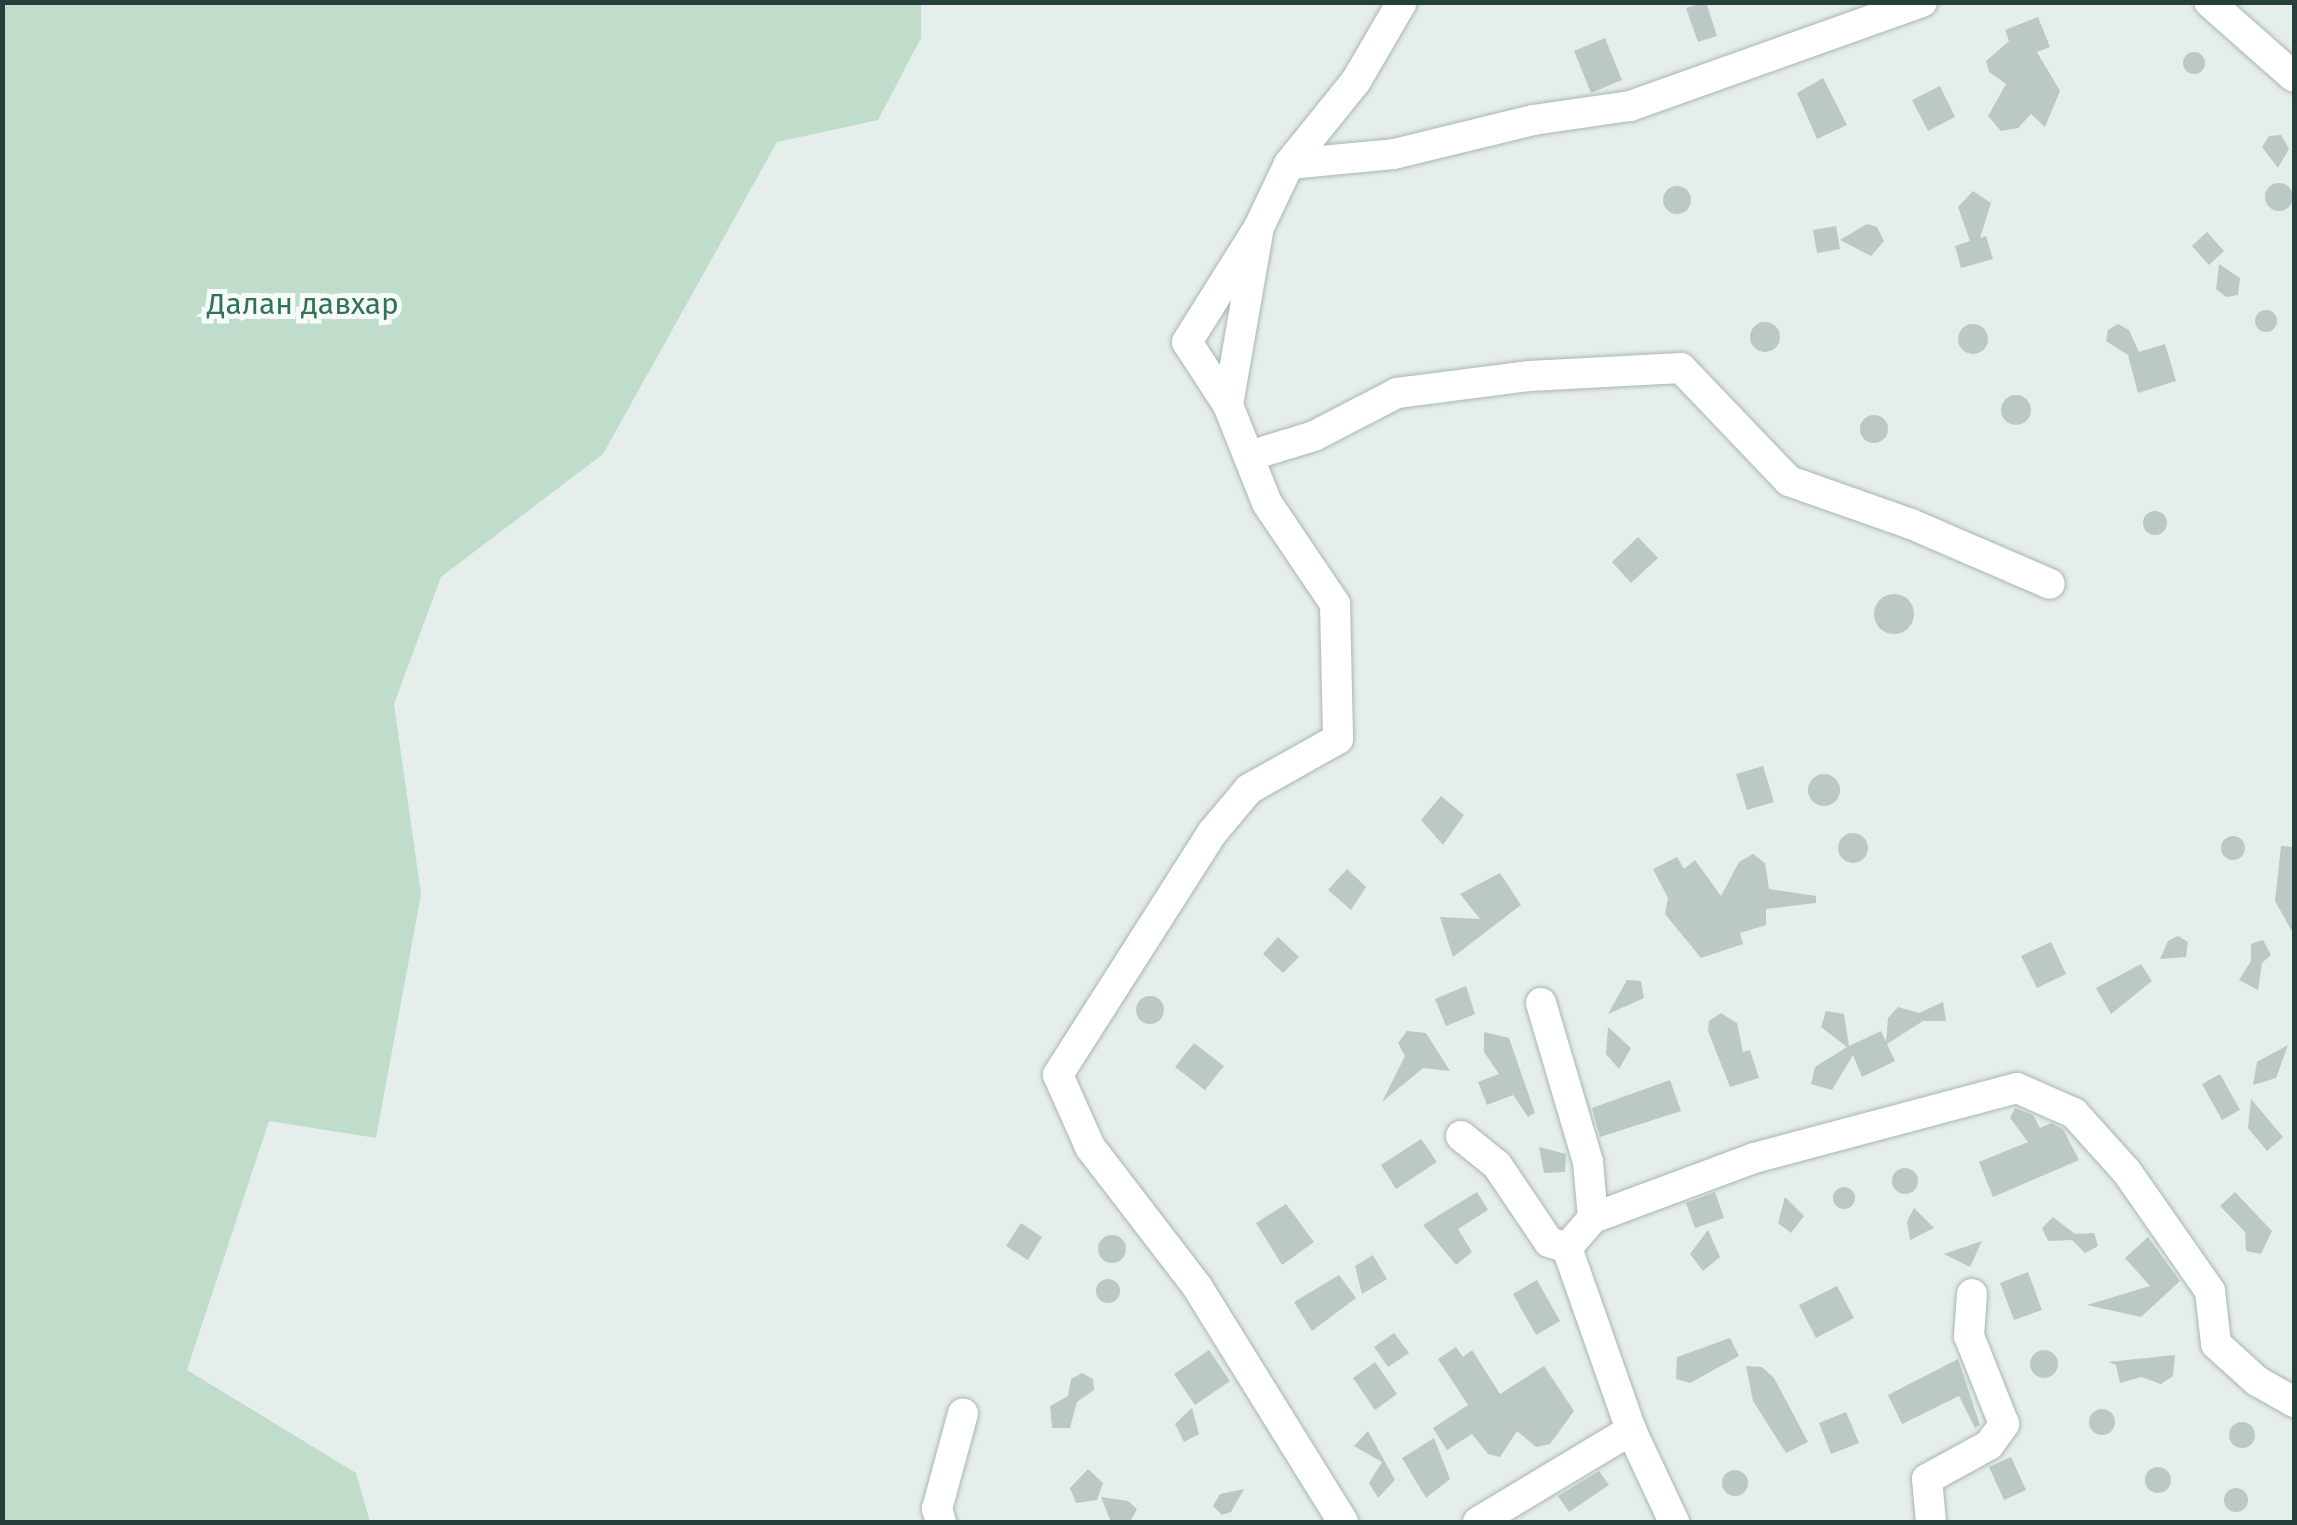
<!DOCTYPE html>
<meta charset="utf-8">
<style>
body{margin:0}
#map{position:relative;width:2297px;height:1525px;overflow:hidden;background:#e5eeeb;font-family:"Fira Sans",sans-serif}
div>[style]{position:absolute}
.green>*{inset:0;background:#c0ddcc}
.building>*{inset:0;background:#bbc8c5}
.round{border-radius:50%}
.roads{filter:drop-shadow(0 0 2px #a8b6b3) drop-shadow(0 0 2px #a8b6b3)}
.minor>*{height:30px;margin:-15px;padding:0 15px;transform-origin:15px;border-radius:15px;background:#fff}
span{translate:-50% -50%;white-space:nowrap;text-align:center;line-height:1.15;-webkit-text-stroke:10px #f6faf9;paint-order:stroke}
.park-label{font-size:30px;color:#317455}
.frame{position:absolute;inset:0;border:5px solid #253f3c;pointer-events:none}
</style>
<div id="map">
<div class="green">
<i style="clip-path:polygon(3px 2px,921px 3px,921px 38px,878px 120px,777px 142px,603px 454px,441px 577px,394px 704px,421px 894px,376px 1138px,269px 1121px,187px 1370px,356px 1473px,370px 1522px,3px 1522px)"></i>
</div>
<div class="building">
<i style="clip-path:polygon(1706px 2px,1717px 36px,1698px 42px,1686px 8px)"></i>
<i style="clip-path:polygon(2038px 17px,2050px 47px,2037px 52px,2060px 91px,2045px 127px,2031px 114px,2018px 128px,2001px 131px,1988px 116px,2006px 84px,1989px 72px,1986px 61px,2009px 41px,2005px 30px)"></i>
<i style="clip-path:polygon(1605px 38px,1622px 80px,1591px 93px,1574px 51px)"></i>
<i class="round" style="left:2183px;top:52px;width:22px;height:22px"></i>
<i style="clip-path:polygon(1823px 78px,1847px 125px,1817px 139px,1797px 93px)"></i>
<i style="clip-path:polygon(1940px 86px,1955px 117px,1928px 131px,1912px 100px)"></i>
<i style="clip-path:polygon(2281px 135px,2289px 149px,2278px 168px,2262px 147px,2269px 136px)"></i>
<i class="round" style="left:2265px;top:183px;width:28px;height:28px"></i>
<i class="round" style="left:1663px;top:186px;width:28px;height:28px"></i>
<i style="clip-path:polygon(1973px 191px,1991px 203px,1980px 238px,1986px 236px,1993px 259px,1961px 268px,1955px 246px,1970px 241px,1958px 207px)"></i>
<i style="clip-path:polygon(1867px 224px,1877px 227px,1884px 241px,1871px 256px,1840px 240px)"></i>
<i style="clip-path:polygon(1836px 226px,1840px 249px,1817px 253px,1813px 230px)"></i>
<i style="clip-path:polygon(2207px 232px,2224px 251px,2209px 265px,2192px 246px)"></i>
<i style="clip-path:polygon(2219px 264px,2240px 278px,2238px 295px,2226px 297px,2216px 289px)"></i>
<i class="round" style="left:2255px;top:310px;width:22px;height:22px"></i>
<i class="round" style="left:1750px;top:322px;width:30px;height:30px"></i>
<i style="clip-path:polygon(2118px 324px,2129px 330px,2139px 352px,2165px 344px,2176px 381px,2138px 393px,2128px 355px,2106px 341px,2108px 330px)"></i>
<i class="round" style="left:1958px;top:324px;width:30px;height:30px"></i>
<i class="round" style="left:2001px;top:395px;width:30px;height:30px"></i>
<i class="round" style="left:1860px;top:415px;width:28px;height:28px"></i>
<i class="round" style="left:2143px;top:511px;width:24px;height:24px"></i>
<i style="clip-path:polygon(1638px 537px,1658px 558px,1631px 583px,1612px 562px)"></i>
<i class="round" style="left:1874px;top:594px;width:40px;height:40px"></i>
<i style="clip-path:polygon(1763px 766px,1774px 802px,1747px 810px,1736px 774px)"></i>
<i class="round" style="left:1808px;top:774px;width:32px;height:32px"></i>
<i style="clip-path:polygon(1441px 796px,1464px 815px,1443px 845px,1421px 820px)"></i>
<i class="round" style="left:1838px;top:833px;width:30px;height:30px"></i>
<i class="round" style="left:2221px;top:836px;width:24px;height:24px"></i>
<i style="clip-path:polygon(2281px 846px,2294px 847px,2294px 935px,2275px 901px)"></i>
<i style="clip-path:polygon(1753px 854px,1765px 863px,1769px 889px,1816px 896px,1816px 903px,1766px 909px,1766px 925px,1740px 933px,1743px 944px,1701px 958px,1665px 914px,1668px 898px,1653px 869px,1677px 857px,1684px 869px,1695px 860px,1721px 896px,1739px 862px)"></i>
<i style="clip-path:polygon(1347px 869px,1366px 887px,1351px 910px,1328px 890px)"></i>
<i style="clip-path:polygon(1500px 873px,1521px 905px,1453px 957px,1440px 917px,1480px 919px,1460px 894px)"></i>
<i style="clip-path:polygon(2178px 936px,2188px 942px,2186px 957px,2160px 959px,2168px 941px)"></i>
<i style="clip-path:polygon(1278px 937px,1299px 957px,1283px 973px,1263px 954px)"></i>
<i style="clip-path:polygon(2263px 940px,2271px 955px,2262px 963px,2258px 990px,2239px 980px,2251px 961px,2251px 944px)"></i>
<i style="clip-path:polygon(2051px 942px,2066px 974px,2037px 988px,2021px 956px)"></i>
<i style="clip-path:polygon(2141px 964px,2152px 981px,2111px 1014px,2096px 988px)"></i>
<i style="clip-path:polygon(1627px 980px,1641px 981px,1644px 998px,1608px 1014px)"></i>
<i style="clip-path:polygon(1466px 986px,1475px 1014px,1446px 1026px,1435px 999px)"></i>
<i class="round" style="left:1136px;top:996px;width:28px;height:28px"></i>
<i style="clip-path:polygon(1943px 1002px,1946px 1021px,1923px 1021px,1887px 1044px,1895px 1061px,1862px 1077px,1853px 1055px,1832px 1090px,1811px 1084px,1815px 1067px,1847px 1047px,1821px 1027px,1826px 1011px,1844px 1014px,1849px 1046px,1881px 1031px,1886px 1042px,1888px 1018px,1898px 1007px,1919px 1013px)"></i>
<i style="clip-path:polygon(1721px 1013px,1737px 1023px,1743px 1052px,1750px 1050px,1759px 1078px,1730px 1087px,1708px 1031px,1709px 1021px)"></i>
<i style="clip-path:polygon(1608px 1027px,1631px 1048px,1619px 1069px,1606px 1054px)"></i>
<i style="clip-path:polygon(1407px 1031px,1426px 1033px,1450px 1071px,1423px 1068px,1382px 1102px,1405px 1056px,1398px 1043px)"></i>
<i style="clip-path:polygon(1484px 1032px,1509px 1038px,1535px 1113px,1528px 1117px,1513px 1095px,1487px 1105px,1478px 1082px,1499px 1074px,1484px 1052px)"></i>
<i style="clip-path:polygon(1194px 1043px,1224px 1066px,1205px 1090px,1175px 1067px)"></i>
<i style="clip-path:polygon(2288px 1045px,2276px 1078px,2253px 1085px,2257px 1062px)"></i>
<i style="clip-path:polygon(2220px 1074px,2240px 1110px,2222px 1120px,2202px 1084px)"></i>
<i style="clip-path:polygon(1670px 1080px,1681px 1111px,1600px 1137px,1592px 1108px)"></i>
<i style="clip-path:polygon(2251px 1099px,2283px 1137px,2267px 1151px,2248px 1128px)"></i>
<i style="clip-path:polygon(2015px 1108px,2033px 1115px,2040px 1128px,2051px 1123px,2063px 1129px,2079px 1160px,1993px 1197px,1979px 1162px,2028px 1142px,2010px 1118px)"></i>
<i style="clip-path:polygon(1421px 1139px,1437px 1162px,1396px 1189px,1381px 1165px)"></i>
<i style="clip-path:polygon(1539px 1147px,1566px 1154px,1565px 1172px,1544px 1173px)"></i>
<i class="round" style="left:1892px;top:1168px;width:26px;height:26px"></i>
<i class="round" style="left:1833px;top:1187px;width:22px;height:22px"></i>
<i style="clip-path:polygon(1477px 1192px,1488px 1210px,1458px 1229px,1472px 1252px,1456px 1265px,1423px 1225px)"></i>
<i style="clip-path:polygon(1715px 1192px,1724px 1218px,1695px 1228px,1686px 1203px)"></i>
<i style="clip-path:polygon(2235px 1192px,2272px 1231px,2261px 1254px,2246px 1251px,2245px 1232px,2220px 1206px)"></i>
<i style="clip-path:polygon(1785px 1197px,1804px 1216px,1791px 1233px,1778px 1223px)"></i>
<i style="clip-path:polygon(1286px 1204px,1314px 1242px,1282px 1265px,1256px 1223px)"></i>
<i style="clip-path:polygon(1914px 1208px,1934px 1228px,1910px 1240px,1907px 1222px)"></i>
<i style="clip-path:polygon(2053px 1217px,2075px 1234px,2094px 1233px,2098px 1246px,2085px 1253px,2072px 1240px,2048px 1241px,2042px 1228px)"></i>
<i style="clip-path:polygon(1021px 1223px,1042px 1237px,1028px 1260px,1006px 1246px)"></i>
<i style="clip-path:polygon(1708px 1230px,1720px 1257px,1703px 1271px,1690px 1254px)"></i>
<i class="round" style="left:1098px;top:1235px;width:28px;height:28px"></i>
<i style="clip-path:polygon(2148px 1237px,2180px 1281px,2141px 1317px,2087px 1305px,2150px 1286px,2125px 1258px)"></i>
<i style="clip-path:polygon(1982px 1241px,1970px 1267px,1944px 1254px)"></i>
<i style="clip-path:polygon(1373px 1255px,1387px 1279px,1362px 1294px,1355px 1266px)"></i>
<i style="clip-path:polygon(2028px 1272px,2042px 1310px,2014px 1320px,2000px 1283px)"></i>
<i style="clip-path:polygon(1339px 1275px,1356px 1298px,1312px 1331px,1294px 1302px)"></i>
<i class="round" style="left:1096px;top:1279px;width:24px;height:24px"></i>
<i style="clip-path:polygon(1537px 1280px,1560px 1321px,1536px 1335px,1513px 1294px)"></i>
<i style="clip-path:polygon(1837px 1286px,1854px 1318px,1816px 1338px,1799px 1305px)"></i>
<i style="clip-path:polygon(1394px 1333px,1409px 1353px,1388px 1367px,1374px 1347px)"></i>
<i style="clip-path:polygon(1730px 1338px,1739px 1356px,1690px 1383px,1676px 1379px,1677px 1357px)"></i>
<i style="clip-path:polygon(1456px 1347px,1463px 1357px,1472px 1350px,1500px 1394px,1544px 1366px,1574px 1411px,1550px 1444px,1536px 1447px,1517px 1431px,1500px 1457px,1488px 1454px,1472px 1434px,1447px 1450px,1433px 1428px,1468px 1405px,1438px 1359px)"></i>
<i style="clip-path:polygon(1209px 1350px,1230px 1381px,1195px 1405px,1174px 1374px)"></i>
<i class="round" style="left:2030px;top:1350px;width:28px;height:28px"></i>
<i style="clip-path:polygon(2175px 1355px,2173px 1376px,2161px 1384px,2141px 1377px,2120px 1383px,2116px 1365px,2108px 1362px)"></i>
<i style="clip-path:polygon(1958px 1359px,1980px 1425px,1975px 1428px,1959px 1396px,1902px 1424px,1888px 1395px)"></i>
<i style="clip-path:polygon(1375px 1362px,1397px 1394px,1375px 1410px,1353px 1378px)"></i>
<i style="clip-path:polygon(1746px 1366px,1762px 1367px,1774px 1378px,1808px 1442px,1786px 1453px,1753px 1401px)"></i>
<i style="clip-path:polygon(1082px 1373px,1093px 1379px,1094px 1390px,1077px 1402px,1070px 1428px,1052px 1428px,1050px 1406px,1068px 1396px,1071px 1379px)"></i>
<i style="clip-path:polygon(1192px 1408px,1199px 1434px,1184px 1442px,1175px 1424px)"></i>
<i class="round" style="left:2089px;top:1409px;width:26px;height:26px"></i>
<i style="clip-path:polygon(1846px 1412px,1859px 1443px,1831px 1454px,1819px 1423px)"></i>
<i class="round" style="left:2229px;top:1422px;width:26px;height:26px"></i>
<i style="clip-path:polygon(1368px 1431px,1395px 1480px,1378px 1498px,1369px 1483px,1382px 1462px,1354px 1446px)"></i>
<i style="clip-path:polygon(1434px 1438px,1450px 1479px,1426px 1498px,1402px 1458px)"></i>
<i style="clip-path:polygon(2011px 1457px,2026px 1490px,2004px 1500px,1989px 1467px)"></i>
<i class="round" style="left:2145px;top:1467px;width:26px;height:26px"></i>
<i style="clip-path:polygon(1088px 1469px,1103px 1483px,1097px 1500px,1076px 1503px,1070px 1488px)"></i>
<i class="round" style="left:1722px;top:1470px;width:26px;height:26px"></i>
<i style="clip-path:polygon(1599px 1471px,1609px 1485px,1569px 1512px,1558px 1496px)"></i>
<i class="round" style="left:2224px;top:1488px;width:24px;height:24px"></i>
<i style="clip-path:polygon(1244px 1489px,1231px 1512px,1222px 1515px,1213px 1506px,1220px 1494px)"></i>
<i style="clip-path:polygon(1101px 1497px,1128px 1501px,1137px 1509px,1130px 1522px,1111px 1522px)"></i>
</div>
<div class="roads">
<div class="minor">
<i style="left:2209px;top:2px;width:113px;rotate:41.4deg"></i>
<i style="left:1289px;top:164px;width:105px;rotate:-5.4deg"></i>
<i style="left:1394px;top:154px;width:143px;rotate:-13.7deg"></i>
<i style="left:1533px;top:120px;width:98px;rotate:-8.2deg"></i>
<i style="left:1630px;top:106px;width:310px;rotate:-19.6deg"></i>
<i style="left:1259px;top:227px;width:70px;rotate:-64.5deg"></i>
<i style="left:1289px;top:164px;width:107px;rotate:-51.1deg"></i>
<i style="left:1356px;top:81px;width:91px;rotate:-59.8deg"></i>
<i style="left:1228px;top:405px;width:75px;rotate:-123.1deg"></i>
<i style="left:1187px;top:342px;width:136px;rotate:-57.9deg"></i>
<i style="left:1259px;top:227px;width:181px;rotate:99.9deg"></i>
<i style="left:1228px;top:405px;width:105px;rotate:68.3deg"></i>
<i style="left:1267px;top:503px;width:122px;rotate:56deg"></i>
<i style="left:1335px;top:604px;width:135px;rotate:88.7deg"></i>
<i style="left:1338px;top:739px;width:102px;rotate:150.7deg"></i>
<i style="left:1249px;top:789px;width:57px;rotate:130.1deg"></i>
<i style="left:1212px;top:833px;width:287px;rotate:122.5deg"></i>
<i style="left:1058px;top:1075px;width:79px;rotate:66deg"></i>
<i style="left:1090px;top:1147px;width:178px;rotate:52.5deg"></i>
<i style="left:1198px;top:1288px;width:275px;rotate:58.2deg"></i>
<i style="left:1249px;top:456px;width:68px;rotate:-17.1deg"></i>
<i style="left:1314px;top:436px;width:93px;rotate:-27.4deg"></i>
<i style="left:1397px;top:393px;width:134px;rotate:-7.3deg"></i>
<i style="left:1530px;top:376px;width:151px;rotate:-3deg"></i>
<i style="left:1681px;top:368px;width:156px;rotate:46.3deg"></i>
<i style="left:1789px;top:481px;width:129px;rotate:19.4deg"></i>
<i style="left:1911px;top:524px;width:151px;rotate:23.3deg"></i>
<i style="left:1541px;top:1003px;width:166px;rotate:73.5deg"></i>
<i style="left:1588px;top:1162px;width:56px;rotate:84.9deg"></i>
<i style="left:1593px;top:1218px;width:40px;rotate:131deg"></i>
<i style="left:1567px;top:1248px;width:193px;rotate:70.6deg"></i>
<i style="left:1631px;top:1430px;width:102px;rotate:64.9deg"></i>
<i style="left:1461px;top:1136px;width:46px;rotate:38.9deg"></i>
<i style="left:1497px;top:1165px;width:93px;rotate:56deg"></i>
<i style="left:1549px;top:1242px;width:19px;rotate:18deg"></i>
<i style="left:1593px;top:1218px;width:172px;rotate:-20.4deg"></i>
<i style="left:1754px;top:1158px;width:272px;rotate:-14.9deg"></i>
<i style="left:2017px;top:1088px;width:62px;rotate:23.7deg"></i>
<i style="left:2074px;top:1113px;width:79px;rotate:48.1deg"></i>
<i style="left:2127px;top:1172px;width:145px;rotate:55.1deg"></i>
<i style="left:2210px;top:1291px;width:53px;rotate:83.5deg"></i>
<i style="left:2216px;top:1344px;width:55px;rotate:42.1deg"></i>
<i style="left:2257px;top:1381px;width:43px;rotate:29.6deg"></i>
<i style="left:941px;top:1522px;width:14px;rotate:-107deg"></i>
<i style="left:937px;top:1509px;width:99px;rotate:-74.8deg"></i>
<i style="left:1478px;top:1522px;width:179px;rotate:-31deg"></i>
<i style="left:1931px;top:1522px;width:43px;rotate:-95.3deg"></i>
<i style="left:1927px;top:1479px;width:71px;rotate:-28.7deg"></i>
<i style="left:1989px;top:1445px;width:26px;rotate:-54deg"></i>
<i style="left:2004px;top:1424px;width:95px;rotate:-111.7deg"></i>
<i style="left:1969px;top:1336px;width:42px;rotate:-85.9deg"></i>
</div>
</div>
<div class="park-label">
<span style="left:303px;top:304px">Далан давхар</span>
</div>
<div class="frame"></div>
</div>
